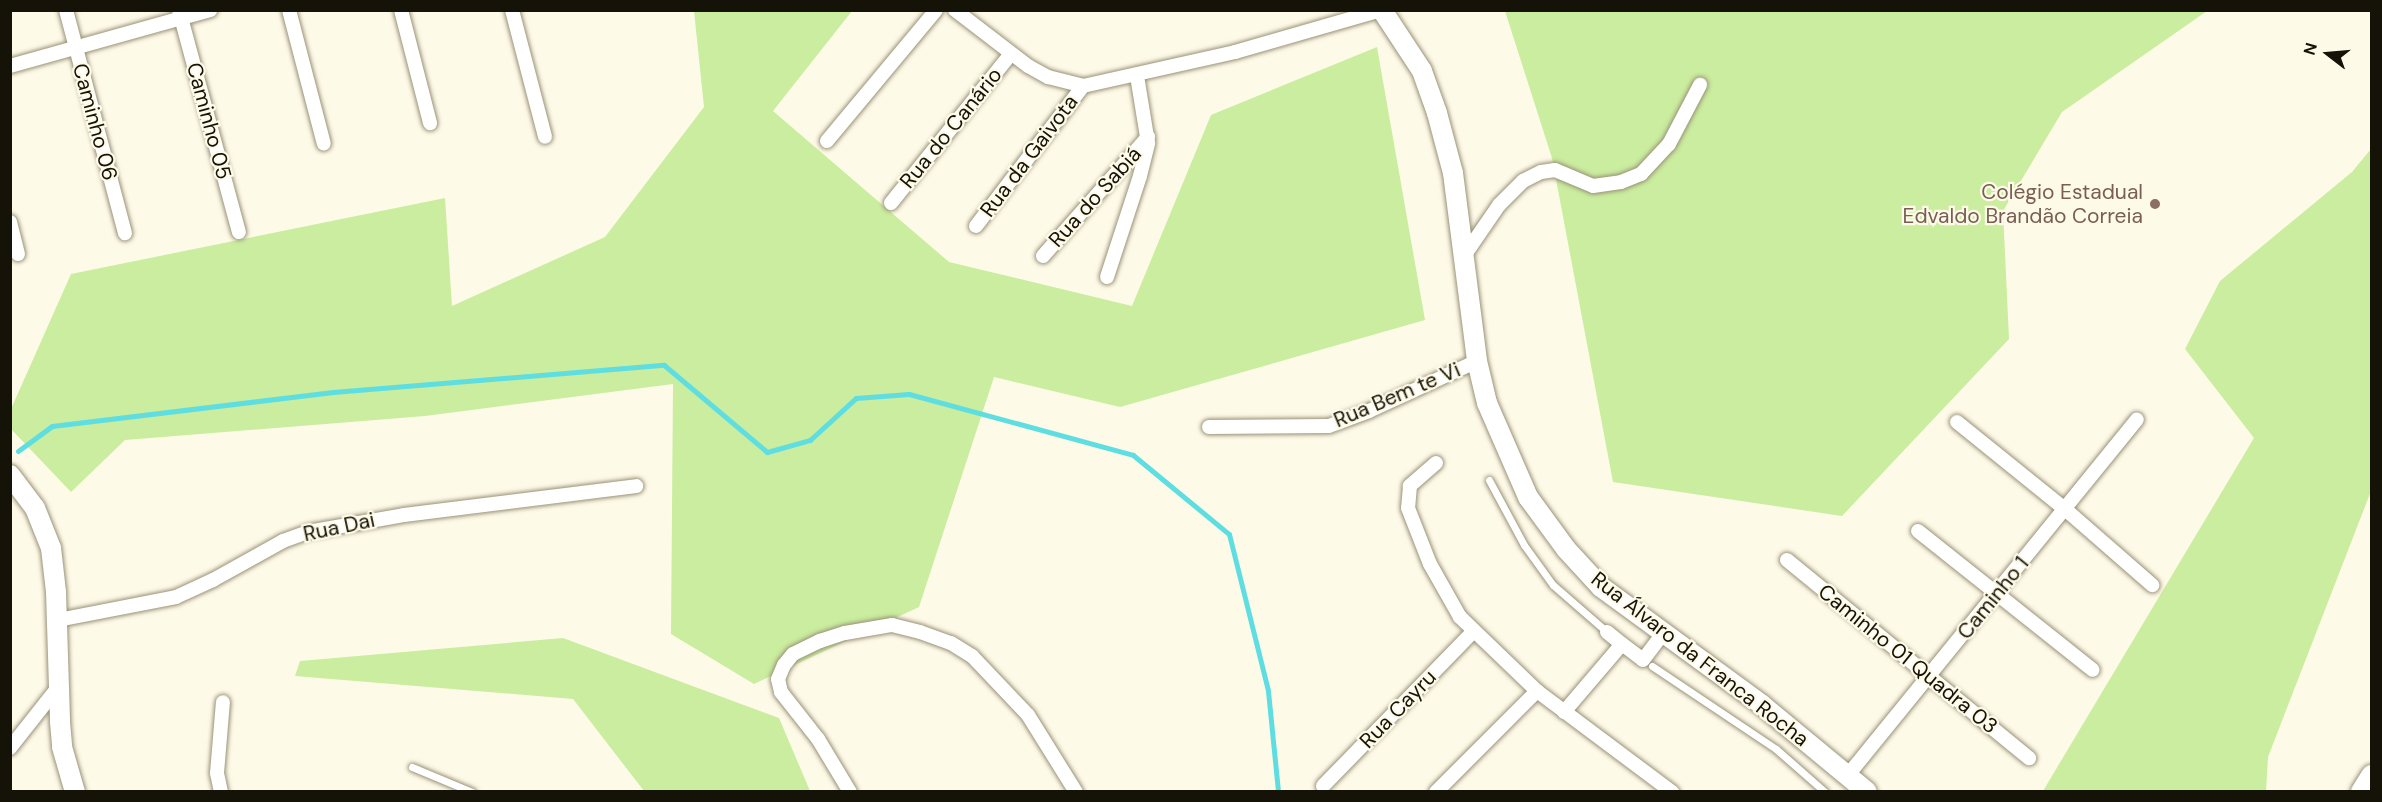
<!DOCTYPE html>
<meta charset="utf-8">
<style>
body{margin:0}
#map{position:relative;width:2382px;height:802px;overflow:hidden;background:#fefae8;font-family:"DM Sans",sans-serif}
div>[style]{position:absolute}
.green>*{inset:0;background:#caed9f}
.stream>*{height:5px;margin:-2.5px;padding:0 2.5px;transform-origin:2.5px;border-radius:2.5px;background:#5fdee2}
.roads{filter:drop-shadow(0 0 2px #999277) drop-shadow(0 0 2px #999277)}
.service>*{height:7px;margin:-3.5px;padding:0 3.5px;transform-origin:3.5px;border-radius:3.5px;background:#fff}
.minor>*{height:14px;margin:-7px;padding:0 7px;transform-origin:7px;border-radius:7px;background:#fff}
.secondary>*{height:20px;margin:-10px;padding:0 10px;transform-origin:10px;border-radius:10px;background:#fff}
.primary>*{height:22px;margin:-11px;padding:0 11px;transform-origin:11px;border-radius:11px;background:#fff}
.dots>*{width:16px;height:16px;translate:-50% -50%;box-sizing:border-box;border:3px solid #fefae8;border-radius:50%}
span{translate:-50% -50%;white-space:nowrap;text-align:center;line-height:1.15;-webkit-text-stroke:4.5px #fefae8;paint-order:stroke}
.street-label{font-size:21px;color:#151208}
.education-label{font-size:21px;color:#785e54}
.right{translate:-100% -50%;text-align:right}
.frame{position:absolute;inset:0;border:12px solid #151208;pointer-events:none}
.north{position:absolute;left:2298px;top:24px;width:60px;height:60px;-webkit-text-stroke:4px #fefae8;paint-order:stroke;rotate:286deg;font-size:16px;font-weight:700;line-height:24px;text-align:center;color:#151208}
.north::after{content:'';display:block;margin:auto;width:21px;height:27px;background:#151208;clip-path:polygon(50% 0,100% 100%,50% 72%,0 100%)}
</style>
<div id="map">
<div class="green">
<i style="clip-path:polygon(694px 11px,852px 11px,773px 111px,949px 262px,1132px 306px,1211px 115px,1377px 47px,1425px 320px,1120px 407px,994px 377px,919px 607px,754px 684px,671px 634px,673px 384px,425px 416px,125px 440px,71px 492px,11px 429px,11px 409px,71px 274px,445px 198px,452px 306px,605px 237px,704px 107px)"></i>
<i style="clip-path:polygon(1505px 11px,2207px 11px,2062px 112px,2003px 211px,2009px 339px,1842px 516px,1613px 482px,1552px 158px)"></i>
<i style="clip-path:polygon(2371px 149px,2371px 491px,2268px 757px,2266px 791px,2043px 791px,2254px 438px,2185px 349px,2220px 281px,2352px 172px)"></i>
<i style="clip-path:polygon(563px 638px,779px 718px,810px 791px,644px 791px,573px 699px,295px 676px,300px 661px)"></i>
</div>
<div class="stream">
<i style="left:18px;top:451px;width:42px;rotate:-36.3deg"></i>
<i style="left:52px;top:426px;width:283px;rotate:-6.9deg"></i>
<i style="left:333px;top:392px;width:332px;rotate:-4.7deg"></i>
<i style="left:664px;top:365px;width:135px;rotate:40.2deg"></i>
<i style="left:767px;top:452px;width:45px;rotate:-15.6deg"></i>
<i style="left:810px;top:440px;width:62px;rotate:-42.4deg"></i>
<i style="left:856px;top:398px;width:53px;rotate:-4.3deg"></i>
<i style="left:909px;top:394px;width:232px;rotate:15.2deg"></i>
<i style="left:1133px;top:455px;width:124px;rotate:39.5deg"></i>
<i style="left:1229px;top:534px;width:162px;rotate:76deg"></i>
<i style="left:1268px;top:691px;width:101px;rotate:84.3deg"></i>
</div>
<div class="roads">
<div class="service">
<i style="left:1489px;top:480px;width:74px;rotate:61.7deg"></i>
<i style="left:1524px;top:545px;width:49px;rotate:54.1deg"></i>
<i style="left:1553px;top:585px;width:72px;rotate:41deg"></i>
<i style="left:1652px;top:666px;width:149px;rotate:33.8deg"></i>
<i style="left:1776px;top:749px;width:65px;rotate:41.3deg"></i>
<i style="left:412px;top:767px;width:65px;rotate:22.6deg"></i>
</div>
<div class="minor">
<i style="left:66px;top:10px;width:231px;rotate:75.2deg"></i>
<i style="left:179px;top:10px;width:230px;rotate:74.9deg"></i>
<i style="left:289px;top:10px;width:138px;rotate:75.4deg"></i>
<i style="left:401px;top:10px;width:117px;rotate:75.6deg"></i>
<i style="left:512px;top:10px;width:131px;rotate:75.4deg"></i>
<i style="left:955px;top:10px;width:92px;rotate:37.5deg"></i>
<i style="left:1028px;top:66px;width:23px;rotate:29deg"></i>
<i style="left:1048px;top:77px;width:36px;rotate:14deg"></i>
<i style="left:1083px;top:86px;width:156px;rotate:-12.6deg"></i>
<i style="left:1235px;top:52px;width:152px;rotate:-16deg"></i>
<i style="left:10px;top:66px;width:208px;rotate:-15.6deg"></i>
<i style="left:827px;top:141px;width:170px;rotate:-50.2deg"></i>
<i style="left:891px;top:203px;width:191px;rotate:-51.2deg"></i>
<i style="left:10px;top:222px;width:33px;rotate:76deg"></i>
<i style="left:976px;top:226px;width:176px;rotate:-52.6deg"></i>
<i style="left:1043px;top:256px;width:159px;rotate:-48.6deg"></i>
<i style="left:1464px;top:256px;width:62px;rotate:-55.5deg"></i>
<i style="left:1499px;top:205px;width:34px;rotate:-45deg"></i>
<i style="left:1523px;top:181px;width:20px;rotate:-27deg"></i>
<i style="left:1541px;top:172px;width:14px;rotate:-8deg"></i>
<i style="left:1555px;top:170px;width:41px;rotate:22.8deg"></i>
<i style="left:1593px;top:186px;width:28px;rotate:-8deg"></i>
<i style="left:1621px;top:182px;width:22px;rotate:-22deg"></i>
<i style="left:1641px;top:174px;width:41px;rotate:-47deg"></i>
<i style="left:1669px;top:144px;width:67px;rotate:-62.3deg"></i>
<i style="left:1107px;top:277px;width:106px;rotate:-71.9deg"></i>
<i style="left:1140px;top:176px;width:34px;rotate:-76deg"></i>
<i style="left:1148px;top:143px;width:68px;rotate:-99.3deg"></i>
<i style="left:1957px;top:422px;width:139px;rotate:38.9deg"></i>
<i style="left:2065px;top:509px;width:116px;rotate:41.1deg"></i>
<i style="left:1209px;top:427px;width:120px;rotate:-0.5deg"></i>
<i style="left:1329px;top:426px;width:43px;rotate:-20.6deg"></i>
<i style="left:1369px;top:411px;width:119px;rotate:-24.8deg"></i>
<i style="left:1436px;top:463px;width:35px;rotate:139deg"></i>
<i style="left:1410px;top:486px;width:22px;rotate:95deg"></i>
<i style="left:1408px;top:508px;width:60px;rotate:68.6deg"></i>
<i style="left:1430px;top:564px;width:61px;rotate:60.5deg"></i>
<i style="left:1460px;top:617px;width:107px;rotate:43.9deg"></i>
<i style="left:1537px;top:691px;width:169px;rotate:36.8deg"></i>
<i style="left:1918px;top:531px;width:223px;rotate:38.5deg"></i>
<i style="left:1787px;top:560px;width:313px;rotate:39.3deg"></i>
<i style="left:58px;top:620px;width:120px;rotate:-11deg"></i>
<i style="left:176px;top:597px;width:41px;rotate:-24.7deg"></i>
<i style="left:213px;top:580px;width:80px;rotate:-29.1deg"></i>
<i style="left:283px;top:541px;width:27px;rotate:-20deg"></i>
<i style="left:308px;top:532px;width:97px;rotate:-10deg"></i>
<i style="left:404px;top:515px;width:234px;rotate:-7.1deg"></i>
<i style="left:1607px;top:632px;width:19px;rotate:39deg"></i>
<i style="left:1564px;top:712px;width:89px;rotate:-49.5deg"></i>
<i style="left:1622px;top:644px;width:26px;rotate:37deg"></i>
<i style="left:1643px;top:660px;width:34px;rotate:-53deg"></i>
<i style="left:10px;top:748px;width:79px;rotate:-51.7deg"></i>
<i style="left:1848px;top:775px;width:458px;rotate:-50.9deg"></i>
<i style="left:1323px;top:786px;width:215px;rotate:-45.8deg"></i>
<i style="left:221px;top:792px;width:19px;rotate:-102deg"></i>
<i style="left:217px;top:773px;width:71px;rotate:-85.2deg"></i>
<i style="left:850px;top:792px;width:62px;rotate:-121.1deg"></i>
<i style="left:818px;top:739px;width:60px;rotate:-128.2deg"></i>
<i style="left:781px;top:692px;width:13px;rotate:-103deg"></i>
<i style="left:778px;top:679px;width:15px;rotate:-67deg"></i>
<i style="left:784px;top:665px;width:14px;rotate:-51deg"></i>
<i style="left:793px;top:654px;width:30px;rotate:-26deg"></i>
<i style="left:820px;top:641px;width:26px;rotate:-18deg"></i>
<i style="left:845px;top:633px;width:48px;rotate:-9.7deg"></i>
<i style="left:892px;top:625px;width:29px;rotate:14deg"></i>
<i style="left:920px;top:632px;width:33px;rotate:20deg"></i>
<i style="left:951px;top:643px;width:25px;rotate:32deg"></i>
<i style="left:972px;top:656px;width:81px;rotate:46.5deg"></i>
<i style="left:1028px;top:715px;width:91px;rotate:58.1deg"></i>
<i style="left:1436px;top:792px;width:143px;rotate:-45deg"></i>
</div>
<div class="secondary">
<i style="left:1382px;top:10px;width:73px;rotate:56.7deg"></i>
<i style="left:1422px;top:71px;width:45px;rotate:70.3deg"></i>
<i style="left:1437px;top:113px;width:62px;rotate:75.1deg"></i>
<i style="left:1453px;top:173px;width:190px;rotate:82.7deg"></i>
<i style="left:1477px;top:361px;width:43px;rotate:76.6deg"></i>
<i style="left:1487px;top:403px;width:103px;rotate:66.4deg"></i>
<i style="left:1528px;top:497px;width:64px;rotate:53.8deg"></i>
<i style="left:1566px;top:549px;width:52px;rotate:47.4deg"></i>
<i style="left:1601px;top:587px;width:200px;rotate:36.2deg"></i>
<i style="left:1762px;top:705px;width:136px;rotate:39.6deg"></i>
<i style="left:10px;top:475px;width:41px;rotate:52.9deg"></i>
<i style="left:35px;top:508px;width:43px;rotate:68.2deg"></i>
<i style="left:51px;top:548px;width:44px;rotate:83.5deg"></i>
<i style="left:56px;top:592px;width:130px;rotate:88.2deg"></i>
<i style="left:60px;top:722px;width:25px;rotate:85deg"></i>
<i style="left:62px;top:747px;width:47px;rotate:73.9deg"></i>
</div>
<div class="primary">
<i style="left:2362px;top:792px;width:19px;rotate:-58deg"></i>
</div>
</div>
<div class="dots">
<i style="left:2155px;top:204px;background:#8d6e63"></i>
</div>
<div class="street-label">
<span style="left:209px;top:121px;rotate:75deg">Caminho 05</span>
<span style="left:95px;top:122px;rotate:75deg">Caminho 06</span>
<span style="left:951px;top:128px;rotate:-51deg">Rua do Canário</span>
<span style="left:1029px;top:156px;rotate:-53deg">Rua da Gaivota</span>
<span style="left:1095px;top:197px;rotate:-48deg">Rua do Sabiá</span>
<span style="left:1397px;top:395px;rotate:-23deg">Rua Bem te Vi</span>
<span style="left:339px;top:527px;rotate:-12deg">Rua Dai</span>
<span style="left:1993px;top:598px;rotate:-51deg">Caminho 1</span>
<span style="left:1700px;top:659px;rotate:38deg">Rua Álvaro da Franca Rocha</span>
<span style="left:1908px;top:659px;rotate:39deg">Caminho 01 Quadra 03</span>
<span style="left:1398px;top:709px;rotate:-46deg">Rua Cayru</span>
</div>
<div class="education-label">
<span class="right" style="left:2143px;top:204px">Colégio Estadual<br>Edvaldo Brandão Correia</span>
</div>
<div class="frame"></div>
<div class="north">N</div>
</div>
